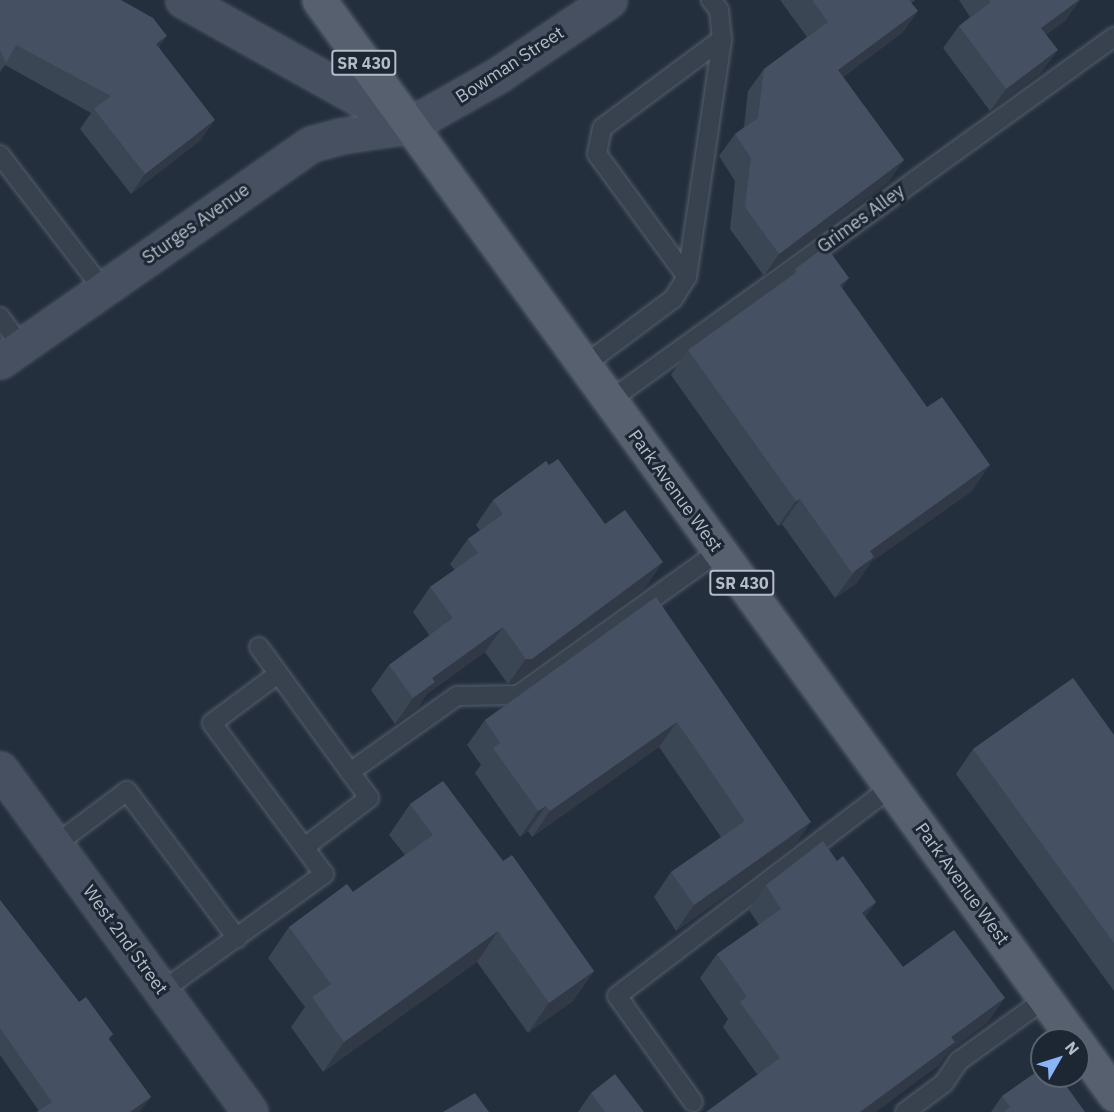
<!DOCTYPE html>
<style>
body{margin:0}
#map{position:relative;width:1114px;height:1112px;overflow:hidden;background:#242f3e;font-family:"IBM Plex Sans",sans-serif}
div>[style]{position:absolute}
.roads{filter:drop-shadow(0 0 2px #565f6c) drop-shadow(0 0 2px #565f6c)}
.lane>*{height:18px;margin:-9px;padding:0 9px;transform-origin:9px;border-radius:9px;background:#38414e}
.secondary>*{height:33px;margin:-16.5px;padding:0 16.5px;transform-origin:16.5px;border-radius:16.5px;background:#465061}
.primary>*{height:33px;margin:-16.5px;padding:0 16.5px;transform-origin:16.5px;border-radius:16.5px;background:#56606e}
.wall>*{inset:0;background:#3b4654}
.shaded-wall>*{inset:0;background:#303945}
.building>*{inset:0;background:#455162}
span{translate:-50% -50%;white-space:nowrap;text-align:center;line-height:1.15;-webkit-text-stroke:6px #1d2633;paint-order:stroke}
.shield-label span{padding:2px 4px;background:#1d2633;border:2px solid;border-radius:4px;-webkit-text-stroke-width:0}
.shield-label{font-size:16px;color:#b4bcc9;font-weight:700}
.street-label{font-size:18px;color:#b4bcc9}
.north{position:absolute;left:1030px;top:1028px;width:60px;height:60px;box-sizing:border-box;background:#1d2633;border:2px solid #59626f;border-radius:50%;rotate:51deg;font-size:16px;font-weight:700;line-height:24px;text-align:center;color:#b4bcc9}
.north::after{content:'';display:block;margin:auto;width:21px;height:27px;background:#8ab4f8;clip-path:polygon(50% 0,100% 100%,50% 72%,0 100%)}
</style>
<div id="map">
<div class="roads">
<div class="lane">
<i style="left:0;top:155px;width:169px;rotate:52.5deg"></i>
<i style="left:687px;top:277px;width:152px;rotate:-126.2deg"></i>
<i style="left:597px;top:154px;width:26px;rotate:-79deg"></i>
<i style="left:602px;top:128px;width:149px;rotate:-36.6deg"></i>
<i style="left:0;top:317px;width:36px;rotate:54deg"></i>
<i style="left:583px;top:366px;width:112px;rotate:-36.7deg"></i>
<i style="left:673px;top:299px;width:26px;rotate:-58deg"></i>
<i style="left:687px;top:277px;width:241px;rotate:-81.6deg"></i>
<i style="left:722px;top:39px;width:29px;rotate:-96deg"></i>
<i style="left:719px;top:10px;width:13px;rotate:-129deg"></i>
<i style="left:609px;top:401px;width:623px;rotate:-35.78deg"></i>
<i style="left:259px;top:647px;width:187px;rotate:53.9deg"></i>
<i style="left:369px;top:798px;width:81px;rotate:142.6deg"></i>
<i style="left:350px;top:772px;width:131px;rotate:-35.4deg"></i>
<i style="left:457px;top:696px;width:61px;rotate:-0.9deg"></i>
<i style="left:518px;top:695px;width:247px;rotate:-35.6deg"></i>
<i style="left:55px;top:845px;width:90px;rotate:-36.9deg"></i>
<i style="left:127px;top:791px;width:184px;rotate:53.2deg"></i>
<i style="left:162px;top:991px;width:200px;rotate:-35.8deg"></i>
<i style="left:324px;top:874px;width:188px;rotate:-126.6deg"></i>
<i style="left:212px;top:723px;width:82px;rotate:-36.6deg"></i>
<i style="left:693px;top:1102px;width:130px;rotate:-125.6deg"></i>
<i style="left:617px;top:996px;width:345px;rotate:-37.3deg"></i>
<i style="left:905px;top:1112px;width:49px;rotate:-36.6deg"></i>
<i style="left:944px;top:1083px;width:27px;rotate:-56deg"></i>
<i style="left:959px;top:1061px;width:106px;rotate:-35.8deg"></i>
</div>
<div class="secondary">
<i style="left:183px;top:0;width:258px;rotate:29.2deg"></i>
<i style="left:0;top:361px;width:379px;rotate:-34.9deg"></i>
<i style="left:311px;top:144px;width:30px;rotate:-15deg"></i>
<i style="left:340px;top:136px;width:69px;rotate:-8.4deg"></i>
<i style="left:408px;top:126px;width:103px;rotate:-29.5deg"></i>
<i style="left:498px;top:75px;width:134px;rotate:-34deg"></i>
<i style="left:0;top:769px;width:424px;rotate:53.9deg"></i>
</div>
<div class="primary">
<i style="left:319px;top:0;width:1286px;rotate:53.99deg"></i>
<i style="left:1078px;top:1044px;width:62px;rotate:54.2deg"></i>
</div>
</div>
<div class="wall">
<i style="clip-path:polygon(0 0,159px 47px,201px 140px,131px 194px,80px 129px,91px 113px,5px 65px,0 72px)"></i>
<i style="clip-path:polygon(780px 0,915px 0,911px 3px,918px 11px,902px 33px,843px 77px,904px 160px,888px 182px,764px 276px,730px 229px,735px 181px,719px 156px,735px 134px,744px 127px,748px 91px,764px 69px,807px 37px)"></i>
<i style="clip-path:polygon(959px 0,1080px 0,1065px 21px,1046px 34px,1042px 72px,990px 111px,943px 48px,959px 26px,970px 17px)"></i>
<i style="clip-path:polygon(795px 269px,849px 278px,842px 288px,972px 491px,871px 562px,857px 583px,835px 598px,782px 524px,778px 526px,671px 375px,688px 350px,787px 280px)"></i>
<i style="clip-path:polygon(493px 500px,645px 588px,514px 684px,508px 684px,485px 652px,427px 694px,418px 707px,395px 724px,371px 690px,389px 665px,430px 636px,413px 612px,430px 587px,455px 570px,450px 564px,468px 539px,480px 530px,476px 525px)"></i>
<i style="clip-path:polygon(656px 597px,794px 847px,676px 931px,654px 897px,671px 872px,721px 837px,659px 747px,532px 837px,528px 831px,520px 837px,475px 773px,481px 765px,467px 745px,485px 720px)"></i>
<i style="clip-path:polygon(1114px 735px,1114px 991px,956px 774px,973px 749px)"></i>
<i style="clip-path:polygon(410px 804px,503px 861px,594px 971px,573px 1001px,528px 1033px,477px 962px,323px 1072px,291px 1027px,305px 1007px,268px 958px,289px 927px,353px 892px,405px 855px,389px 835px)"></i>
<i style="clip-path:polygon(837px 861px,876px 902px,865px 917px,903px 967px,988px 1022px,949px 1051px,938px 1066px,757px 1074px,723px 1027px,728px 1019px,700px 978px,717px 954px,759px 925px,749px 910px,766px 885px)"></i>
<i style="clip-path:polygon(0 900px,79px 1002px,113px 1034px,109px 1039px,151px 1097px,139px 1112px,37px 1112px,39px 1111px,0 1055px)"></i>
<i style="clip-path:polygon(591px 1093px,644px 1112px,578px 1112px)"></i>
<i style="clip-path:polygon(1002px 1096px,1085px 1112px,991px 1112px)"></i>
</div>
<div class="shaded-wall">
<i style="clip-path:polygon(1079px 0,1080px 0,1065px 21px,1026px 50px,1041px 28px)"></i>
<i style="clip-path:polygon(918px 11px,902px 33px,822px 92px,838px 70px)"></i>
<i style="clip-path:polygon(167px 36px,153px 56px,156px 44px)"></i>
<i style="clip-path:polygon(1058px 50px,1042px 72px,990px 111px,1006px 89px)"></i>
<i style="clip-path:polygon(215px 120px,201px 140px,131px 194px,145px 174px)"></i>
<i style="clip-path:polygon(904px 160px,888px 182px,764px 276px,779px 254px)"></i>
<i style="clip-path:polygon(849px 278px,831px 304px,840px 285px)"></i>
<i style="clip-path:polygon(990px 465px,972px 491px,871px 562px,857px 583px,835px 598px,870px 551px)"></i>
<i style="clip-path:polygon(800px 499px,782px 524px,778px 526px,796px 501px)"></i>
<i style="clip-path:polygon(663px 562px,645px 588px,514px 684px,508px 684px,526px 659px)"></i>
<i style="clip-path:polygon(503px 627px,485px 652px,427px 694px,418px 707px,395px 724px,413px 698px,432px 678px)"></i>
<i style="clip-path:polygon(677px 722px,659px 747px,532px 837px,550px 811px)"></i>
<i style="clip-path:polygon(546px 806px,528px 831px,520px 837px,538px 811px)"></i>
<i style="clip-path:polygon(811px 822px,794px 847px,676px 931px,694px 905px)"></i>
<i style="clip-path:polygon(876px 902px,859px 926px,862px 913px)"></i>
<i style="clip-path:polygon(498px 931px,477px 962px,323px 1072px,344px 1042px)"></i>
<i style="clip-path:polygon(594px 971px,573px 1001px,528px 1033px,549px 1003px)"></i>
<i style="clip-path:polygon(1005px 998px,988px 1022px,949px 1051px,938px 1066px,876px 1112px,860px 1112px,951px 1037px)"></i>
<i style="clip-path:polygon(151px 1097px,139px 1112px,130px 1112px)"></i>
</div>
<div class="building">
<i style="clip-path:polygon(0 0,121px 0,153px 18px,167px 36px,156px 44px,215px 120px,145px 174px,94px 109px,111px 96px,16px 45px,6px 63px,0 50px)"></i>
<i style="clip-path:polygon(812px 0,909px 0,918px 11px,838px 70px,904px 160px,779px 254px,745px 207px,751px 158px,735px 134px,758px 118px,764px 69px,828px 22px)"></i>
<i style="clip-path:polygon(989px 0,1079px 0,1041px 28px,1058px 50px,1006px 89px,959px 26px,991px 2px)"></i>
<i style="clip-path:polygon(826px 246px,849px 278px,840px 285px,927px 407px,942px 397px,990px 465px,870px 551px,874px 557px,852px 573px,800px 499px,796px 501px,688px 350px,797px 272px,795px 269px)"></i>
<i style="clip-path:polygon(558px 459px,605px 524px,625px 510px,663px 562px,532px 659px,526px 659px,503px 627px,432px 678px,435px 682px,413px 698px,389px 665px,453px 618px,430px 587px,478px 553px,468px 539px,503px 514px,493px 500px,546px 461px,549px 465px)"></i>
<i style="clip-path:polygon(656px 597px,811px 822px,694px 905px,671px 872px,745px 821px,677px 722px,550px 811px,546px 806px,538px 811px,493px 748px,500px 743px,485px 720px)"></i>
<i style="clip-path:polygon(1073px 678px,1114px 735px,1114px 943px,973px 749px)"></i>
<i style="clip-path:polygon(443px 781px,503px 861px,512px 855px,594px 971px,549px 1003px,498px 931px,344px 1042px,312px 997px,331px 984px,289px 927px,347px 884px,353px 892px,433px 835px,410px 804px)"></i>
<i style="clip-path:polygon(823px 841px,837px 861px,843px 856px,876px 902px,862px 913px,903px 967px,954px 930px,1005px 998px,951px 1037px,955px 1042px,860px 1112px,706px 1112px,780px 1058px,740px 1002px,747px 997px,717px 954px,781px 909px,766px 885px)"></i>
<i style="clip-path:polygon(0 900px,79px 1002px,86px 997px,113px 1034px,108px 1038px,151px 1097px,130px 1112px,37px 1112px,52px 1102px,0 1028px)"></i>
<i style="clip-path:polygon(1042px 1068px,1042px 1076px,1059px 1076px,1085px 1112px,1004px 1112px,1010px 1107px,1002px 1096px)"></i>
<i style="clip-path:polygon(615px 1074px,644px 1112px,605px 1112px,591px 1093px)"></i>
<i style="clip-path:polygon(475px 1093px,489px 1112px,443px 1112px)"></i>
</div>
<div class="shield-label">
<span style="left:364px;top:63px">SR 430</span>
<span style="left:742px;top:583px">SR 430</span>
</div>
<div class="street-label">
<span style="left:510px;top:65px;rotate:-33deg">Bowman Street</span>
<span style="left:861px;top:219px;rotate:-36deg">Grimes Alley</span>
<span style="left:196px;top:224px;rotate:-35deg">Sturges Avenue</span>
<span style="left:675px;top:491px;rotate:54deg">Park Avenue West</span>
<span style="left:962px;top:884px;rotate:54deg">Park Avenue West</span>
<span style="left:125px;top:940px;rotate:54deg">West 2nd Street</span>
</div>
<div class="north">N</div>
</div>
